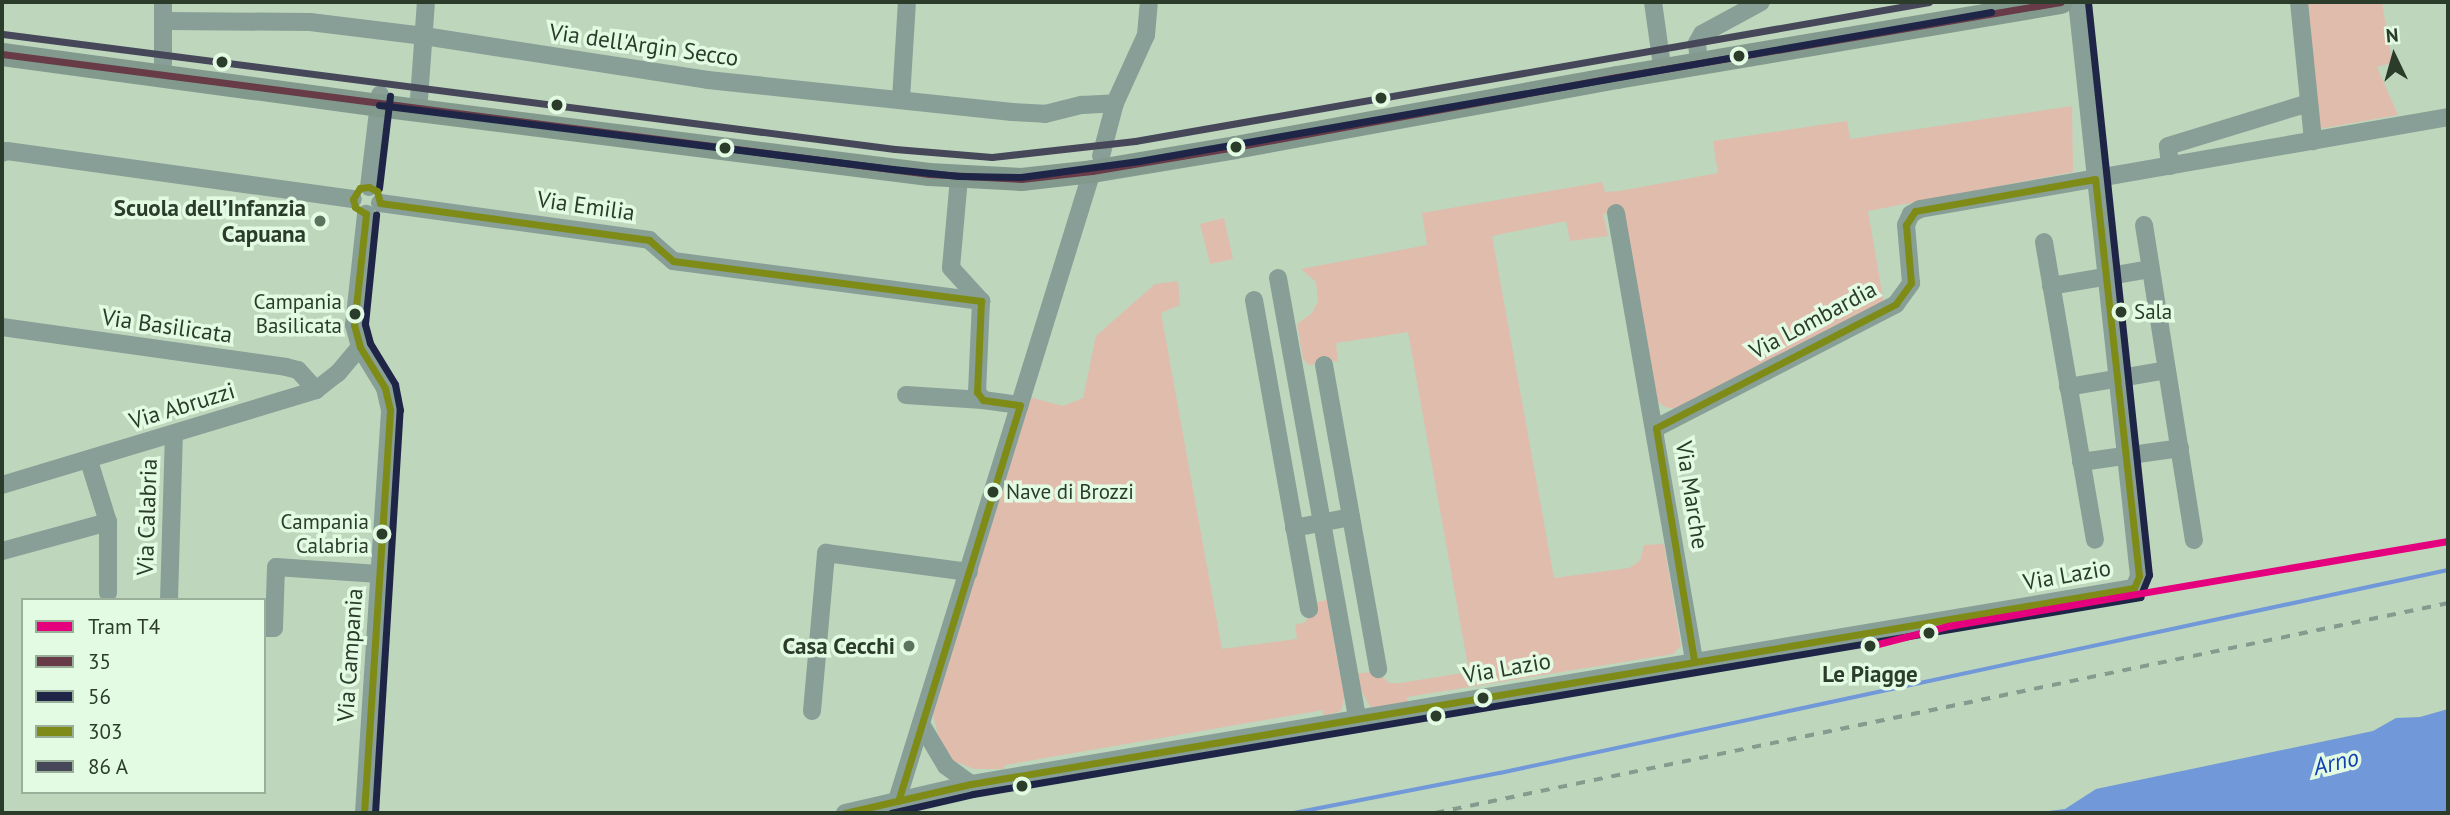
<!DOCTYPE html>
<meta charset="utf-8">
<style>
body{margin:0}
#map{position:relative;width:2450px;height:815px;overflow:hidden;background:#bed6bc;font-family:"PT Sans",sans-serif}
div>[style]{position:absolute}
.green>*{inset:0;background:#e0bcad}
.water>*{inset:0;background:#7198d8}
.stream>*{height:3.5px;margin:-1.75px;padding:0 1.75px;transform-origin:1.75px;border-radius:1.75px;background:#7198d8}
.minor>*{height:18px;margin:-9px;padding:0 9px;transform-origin:9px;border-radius:9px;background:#879f96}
.major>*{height:23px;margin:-11.5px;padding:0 11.5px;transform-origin:11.5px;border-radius:11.5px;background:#829a8e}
.rail>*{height:3.5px;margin-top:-1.75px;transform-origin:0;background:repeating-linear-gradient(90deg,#869a8e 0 9px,transparent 0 18px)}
.bus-1>*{height:7px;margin:-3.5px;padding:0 3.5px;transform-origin:3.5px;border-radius:3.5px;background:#673b47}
.bus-2>*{height:7px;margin:-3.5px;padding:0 3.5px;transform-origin:3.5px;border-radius:3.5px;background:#1f2547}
.bus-3>*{height:7px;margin:-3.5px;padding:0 3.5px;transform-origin:3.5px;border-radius:3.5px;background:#7e8c17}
.bus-4>*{height:7px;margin:-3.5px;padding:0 3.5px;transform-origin:3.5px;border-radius:3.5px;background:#47475a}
.tram-1>*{height:7px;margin:-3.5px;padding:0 3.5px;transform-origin:3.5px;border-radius:3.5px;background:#e5007d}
.dots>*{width:19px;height:19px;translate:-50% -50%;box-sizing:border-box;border:4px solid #e4fbe3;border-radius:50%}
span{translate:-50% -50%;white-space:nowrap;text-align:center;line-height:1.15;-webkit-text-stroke:7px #e4fbe3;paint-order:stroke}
.bus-label{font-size:21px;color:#2b3d2a}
.right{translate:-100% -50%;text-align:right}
.left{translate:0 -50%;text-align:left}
.street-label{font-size:23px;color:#2b3d2a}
.poi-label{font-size:23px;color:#2b3d2a;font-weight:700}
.stop-label{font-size:23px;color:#2b3d2a;font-weight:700}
.water-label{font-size:24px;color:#1240b5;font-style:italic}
.frame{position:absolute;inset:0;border:4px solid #2b3d2a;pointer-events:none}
.legend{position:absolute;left:21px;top:598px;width:245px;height:196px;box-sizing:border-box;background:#e4fbe3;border:2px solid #9aaf99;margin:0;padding:9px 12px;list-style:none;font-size:21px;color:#2b3d2a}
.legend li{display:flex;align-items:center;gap:14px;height:35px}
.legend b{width:35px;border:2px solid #9aaf99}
.north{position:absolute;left:2359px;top:21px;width:70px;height:70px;-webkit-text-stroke:5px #e4fbe3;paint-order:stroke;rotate:355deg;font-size:19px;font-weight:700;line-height:28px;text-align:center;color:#2b3d2a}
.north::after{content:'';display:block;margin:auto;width:24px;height:32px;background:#2b3d2a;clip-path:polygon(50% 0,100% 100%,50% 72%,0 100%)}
</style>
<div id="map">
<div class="green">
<i style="clip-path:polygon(2305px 2px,2382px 2px,2392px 63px,2377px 67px,2398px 115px,2319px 129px)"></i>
<i style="clip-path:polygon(2072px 106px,2073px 172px,1868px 211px,1884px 304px,1675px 409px,1665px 407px,1656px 400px,1622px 211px,1603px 214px,1608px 236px,1570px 241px,1566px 221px,1492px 236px,1554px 578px,1629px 568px,1640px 561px,1644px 545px,1664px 544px,1681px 646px,1673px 654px,1407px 697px,1408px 703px,1371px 708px,1362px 692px,1345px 695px,1341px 711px,1331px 714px,1323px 716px,1323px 710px,1005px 765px,1004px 769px,974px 769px,954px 761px,941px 746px,932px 711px,1029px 397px,1063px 406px,1083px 398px,1096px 336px,1155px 284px,1178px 281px,1180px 305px,1161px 313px,1222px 649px,1297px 639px,1295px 625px,1306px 622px,1312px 603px,1327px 600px,1340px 676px,1377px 671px,1389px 683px,1400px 683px,1469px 672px,1408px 332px,1336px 343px,1338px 361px,1308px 365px,1303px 359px,1297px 324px,1312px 313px,1318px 301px,1316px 282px,1301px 269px,1427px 245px,1422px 213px,1602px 182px,1605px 192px,1619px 191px,1718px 173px,1713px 141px,1847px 121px,1850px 139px)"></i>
<i style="clip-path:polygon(1224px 218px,1233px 259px,1210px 264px,1200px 224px)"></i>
</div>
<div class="water">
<i style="clip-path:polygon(2448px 709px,2448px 813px,2032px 813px,2065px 809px,2096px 789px,2373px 731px,2396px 718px,2420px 717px)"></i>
</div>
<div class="stream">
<i style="left:1294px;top:813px;width:210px;rotate:-11deg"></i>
<i style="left:1500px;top:773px;width:969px;rotate:-12.09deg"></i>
</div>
<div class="minor">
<i style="left:1653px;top:2px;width:58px;rotate:82deg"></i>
<i style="left:2299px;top:2px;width:140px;rotate:84.2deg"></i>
<i style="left:165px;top:21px;width:145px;rotate:0.4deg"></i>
<i style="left:310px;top:22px;width:115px;rotate:7deg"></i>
<i style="left:424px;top:36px;width:287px;rotate:8.8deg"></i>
<i style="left:708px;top:80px;width:306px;rotate:6deg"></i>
<i style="left:1012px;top:112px;width:33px;rotate:3deg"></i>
<i style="left:1045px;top:114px;width:38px;rotate:-14deg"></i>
<i style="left:1082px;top:105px;width:33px;rotate:-3deg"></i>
<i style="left:1698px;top:53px;width:10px;rotate:-96deg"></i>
<i style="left:1697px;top:43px;width:10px;rotate:-61deg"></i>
<i style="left:1702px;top:34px;width:67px;rotate:-28.5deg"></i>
<i style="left:163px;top:64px;width:62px;rotate:-90deg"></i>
<i style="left:419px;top:99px;width:97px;rotate:-85.9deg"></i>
<i style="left:901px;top:99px;width:97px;rotate:-86.5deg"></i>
<i style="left:2px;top:153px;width:5px;rotate:-22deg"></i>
<i style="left:7px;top:151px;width:349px;rotate:7.9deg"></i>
<i style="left:1101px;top:156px;width:55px;rotate:-75.2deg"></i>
<i style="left:1115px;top:103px;width:75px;rotate:-65.5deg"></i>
<i style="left:1146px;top:35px;width:33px;rotate:-85deg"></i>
<i style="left:2170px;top:166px;width:20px;rotate:-96deg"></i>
<i style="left:2168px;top:146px;width:147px;rotate:-17deg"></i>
<i style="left:959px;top:178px;width:90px;rotate:95.1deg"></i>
<i style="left:951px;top:268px;width:45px;rotate:47.7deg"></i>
<i style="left:981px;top:301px;width:91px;rotate:92.5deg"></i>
<i style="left:977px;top:392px;width:10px;rotate:53deg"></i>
<i style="left:983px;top:400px;width:37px;rotate:8deg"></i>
<i style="left:369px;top:187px;width:93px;rotate:-83.2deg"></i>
<i style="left:380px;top:203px;width:272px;rotate:7.8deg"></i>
<i style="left:649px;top:240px;width:32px;rotate:41deg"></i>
<i style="left:673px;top:261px;width:311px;rotate:7.4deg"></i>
<i style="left:1616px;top:213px;width:455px;rotate:80.1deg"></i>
<i style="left:2144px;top:225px;width:319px;rotate:81deg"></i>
<i style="left:2044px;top:242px;width:302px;rotate:80.3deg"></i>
<i style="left:1278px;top:278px;width:448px;rotate:79.8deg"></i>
<i style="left:2051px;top:286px;width:100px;rotate:-9.7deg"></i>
<i style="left:1254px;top:300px;width:314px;rotate:79.9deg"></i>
<i style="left:2px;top:327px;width:287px;rotate:8deg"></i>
<i style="left:286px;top:367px;width:12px;rotate:14deg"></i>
<i style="left:298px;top:370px;width:27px;rotate:48deg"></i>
<i style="left:1324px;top:365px;width:309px;rotate:79.9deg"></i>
<i style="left:2068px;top:387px;width:100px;rotate:-9.7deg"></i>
<i style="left:906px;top:395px;width:77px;rotate:3.7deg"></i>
<i style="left:1656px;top:428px;width:270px;rotate:-27.3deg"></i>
<i style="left:1896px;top:304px;width:26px;rotate:-54deg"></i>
<i style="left:1911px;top:283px;width:58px;rotate:-94.9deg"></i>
<i style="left:1906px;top:225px;width:12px;rotate:-66deg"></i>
<i style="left:1911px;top:214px;width:10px;rotate:-29deg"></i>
<i style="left:1920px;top:209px;width:536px;rotate:-9.88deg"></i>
<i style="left:89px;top:461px;width:64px;rotate:72.7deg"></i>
<i style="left:108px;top:522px;width:71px;rotate:90deg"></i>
<i style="left:2081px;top:462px;width:100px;rotate:-8deg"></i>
<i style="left:2px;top:485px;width:328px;rotate:-16.8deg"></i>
<i style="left:316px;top:390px;width:28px;rotate:-38deg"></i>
<i style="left:338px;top:373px;width:34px;rotate:-50deg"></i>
<i style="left:1294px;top:528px;width:58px;rotate:-10.9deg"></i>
<i style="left:2px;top:551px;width:110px;rotate:-15.3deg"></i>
<i style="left:169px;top:600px;width:165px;rotate:-88.3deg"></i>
<i style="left:264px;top:628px;width:10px"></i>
<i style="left:274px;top:628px;width:61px;rotate:-88.1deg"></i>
<i style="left:276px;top:567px;width:103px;rotate:3.9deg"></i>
<i style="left:812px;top:711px;width:159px;rotate:-84.9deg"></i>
<i style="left:826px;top:553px;width:144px;rotate:7.6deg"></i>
<i style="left:921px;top:724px;width:49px;rotate:59.2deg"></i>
<i style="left:946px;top:766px;width:31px;rotate:36deg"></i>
<i style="left:894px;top:810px;width:669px;rotate:-72.78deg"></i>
<i style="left:364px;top:813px;width:404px;rotate:-86.3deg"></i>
<i style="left:390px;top:410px;width:23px;rotate:-103deg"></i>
<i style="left:385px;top:388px;width:48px;rotate:-121.4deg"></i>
<i style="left:360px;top:347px;width:23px;rotate:-105deg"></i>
<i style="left:354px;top:325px;width:112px;rotate:-83.8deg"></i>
<i style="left:845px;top:813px;width:129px;rotate:-13deg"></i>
<i style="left:971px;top:784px;width:1179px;rotate:-9.57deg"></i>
<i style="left:2134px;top:588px;width:13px;rotate:-67deg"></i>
<i style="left:2139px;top:576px;width:577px;rotate:-96.16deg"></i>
</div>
<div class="major">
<i style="left:2px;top:54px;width:379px;rotate:7.7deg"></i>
<i style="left:378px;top:105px;width:555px;rotate:7.14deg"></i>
<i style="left:929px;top:174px;width:92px;rotate:3.1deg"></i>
<i style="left:1021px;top:179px;width:71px;rotate:-6.4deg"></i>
<i style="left:1092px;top:171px;width:145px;rotate:-9.5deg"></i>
<i style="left:1235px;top:147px;width:388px;rotate:-10.4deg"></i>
<i style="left:1617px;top:77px;width:450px;rotate:-9.6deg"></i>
</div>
<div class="rail">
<i style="left:1435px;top:813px;width:1035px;rotate:-11.71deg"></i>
</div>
<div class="bus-1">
<i style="left:2px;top:54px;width:935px;rotate:7.38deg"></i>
<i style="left:929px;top:174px;width:92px;rotate:3.1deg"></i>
<i style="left:1021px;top:179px;width:71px;rotate:-6.4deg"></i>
<i style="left:1092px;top:171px;width:145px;rotate:-9.5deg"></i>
<i style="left:1235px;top:147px;width:388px;rotate:-10.4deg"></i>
<i style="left:1617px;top:77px;width:450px;rotate:-9.6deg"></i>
</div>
<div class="bus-2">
<i style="left:379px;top:105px;width:518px;rotate:7.1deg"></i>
<i style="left:893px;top:169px;width:66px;rotate:6.1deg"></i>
<i style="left:959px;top:176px;width:62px;rotate:0.9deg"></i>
<i style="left:1021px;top:177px;width:119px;rotate:-7.7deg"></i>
<i style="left:1139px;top:161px;width:865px;rotate:-9.92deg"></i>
<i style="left:379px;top:188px;width:93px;rotate:-83.2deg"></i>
<i style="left:375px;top:813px;width:404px;rotate:-86.5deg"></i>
<i style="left:400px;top:410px;width:26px;rotate:-101deg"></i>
<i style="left:395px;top:384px;width:48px;rotate:-121.4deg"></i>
<i style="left:370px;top:343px;width:20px;rotate:-105deg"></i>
<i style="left:365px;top:324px;width:110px;rotate:-84.2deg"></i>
<i style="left:891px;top:813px;width:84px;rotate:-13deg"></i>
<i style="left:973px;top:794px;width:1184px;rotate:-9.58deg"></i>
<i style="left:2140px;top:597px;width:24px;rotate:-68deg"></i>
<i style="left:2149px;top:575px;width:576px;rotate:-96.08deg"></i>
</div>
<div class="bus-3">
<i style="left:364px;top:813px;width:404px;rotate:-86.3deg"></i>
<i style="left:390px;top:410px;width:23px;rotate:-103deg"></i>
<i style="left:385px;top:388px;width:48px;rotate:-121.4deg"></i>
<i style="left:360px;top:347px;width:23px;rotate:-105deg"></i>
<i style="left:354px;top:325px;width:112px;rotate:-83.8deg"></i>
<i style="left:366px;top:214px;width:13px;rotate:-148deg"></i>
<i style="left:355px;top:207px;width:8px;rotate:-104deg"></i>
<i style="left:353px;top:199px;width:13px;rotate:-58deg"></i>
<i style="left:360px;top:188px;width:9px;rotate:-6deg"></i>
<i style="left:369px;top:187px;width:9px;rotate:27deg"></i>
<i style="left:377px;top:191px;width:12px;rotate:76deg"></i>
<i style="left:380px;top:203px;width:272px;rotate:7.8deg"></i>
<i style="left:649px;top:240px;width:32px;rotate:41deg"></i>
<i style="left:673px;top:261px;width:311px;rotate:7.4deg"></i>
<i style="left:981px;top:301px;width:91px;rotate:92.5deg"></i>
<i style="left:977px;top:392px;width:10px;rotate:53deg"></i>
<i style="left:983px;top:400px;width:37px;rotate:8deg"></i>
<i style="left:1020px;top:405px;width:414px;rotate:107.1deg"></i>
<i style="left:845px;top:813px;width:129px;rotate:-13deg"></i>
<i style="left:971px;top:784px;width:1179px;rotate:-9.57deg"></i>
<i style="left:2134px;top:588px;width:13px;rotate:-67deg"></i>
<i style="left:2139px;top:576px;width:399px;rotate:-96.3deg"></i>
<i style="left:2095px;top:179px;width:183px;rotate:169.9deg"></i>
<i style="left:1915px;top:211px;width:17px;rotate:123deg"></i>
<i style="left:1906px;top:225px;width:58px;rotate:85.1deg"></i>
<i style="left:1911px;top:283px;width:26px;rotate:126deg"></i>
<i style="left:1896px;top:304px;width:270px;rotate:152.7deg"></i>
<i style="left:1656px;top:428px;width:236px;rotate:80.7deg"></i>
</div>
<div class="bus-4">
<i style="left:3px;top:34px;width:899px;rotate:7.35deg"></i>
<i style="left:895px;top:149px;width:97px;rotate:4.7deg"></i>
<i style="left:992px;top:157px;width:144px;rotate:-6.4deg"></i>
<i style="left:1135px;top:141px;width:806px;rotate:-9.93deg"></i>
</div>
<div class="tram-1">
<i style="left:1870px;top:646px;width:81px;rotate:-14.4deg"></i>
<i style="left:1948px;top:626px;width:507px;rotate:-9.65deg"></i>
</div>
<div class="dots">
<i style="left:1739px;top:56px;background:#2b3d2a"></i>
<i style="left:222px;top:62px;background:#2b3d2a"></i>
<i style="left:1381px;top:98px;background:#2b3d2a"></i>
<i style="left:557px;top:105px;background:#2b3d2a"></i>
<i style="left:1236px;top:147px;background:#2b3d2a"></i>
<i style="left:725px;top:148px;background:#2b3d2a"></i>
<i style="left:320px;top:221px;background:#5e735d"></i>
<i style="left:2121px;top:312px;background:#2b3d2a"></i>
<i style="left:355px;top:314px;background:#2b3d2a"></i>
<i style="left:993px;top:492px;background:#2b3d2a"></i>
<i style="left:382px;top:534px;background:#2b3d2a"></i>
<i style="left:1929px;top:633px;background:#2b3d2a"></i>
<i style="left:909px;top:646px;background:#5e735d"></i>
<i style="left:1870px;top:646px;background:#2b3d2a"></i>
<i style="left:1483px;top:698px;background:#2b3d2a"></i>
<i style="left:1436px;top:716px;background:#2b3d2a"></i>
<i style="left:1022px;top:786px;background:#2b3d2a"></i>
</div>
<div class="bus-label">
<span class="right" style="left:342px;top:314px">Campania<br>Basilicata</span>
<span class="left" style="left:2134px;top:312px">Sala</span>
<span class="left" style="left:1006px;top:492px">Nave di Brozzi</span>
<span class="right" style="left:369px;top:534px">Campania<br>Calabria</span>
</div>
<div class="street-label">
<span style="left:644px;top:45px;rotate:8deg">Via dell'Argin Secco</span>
<span style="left:586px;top:206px;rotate:8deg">Via Emilia</span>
<span style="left:1813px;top:320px;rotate:-28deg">Via Lombardia</span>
<span style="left:167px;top:326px;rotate:8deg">Via Basilicata</span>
<span style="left:182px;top:406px;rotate:-17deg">Via Abruzzi</span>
<span style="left:1692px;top:495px;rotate:81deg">Via Marche</span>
<span style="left:147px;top:517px;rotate:-88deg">Via Calabria</span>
<span style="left:2067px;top:575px;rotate:-10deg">Via Lazio</span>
<span style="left:350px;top:655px;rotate:-86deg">Via Campania</span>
<span style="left:1507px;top:668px;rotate:-10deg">Via Lazio</span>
</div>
<div class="poi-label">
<span class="right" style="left:306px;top:221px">Scuola dell’Infanzia<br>Capuana</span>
<span class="right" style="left:895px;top:646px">Casa Cecchi</span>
</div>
<div class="stop-label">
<span style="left:1870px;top:674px">Le Piagge</span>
</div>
<div class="water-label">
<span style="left:2336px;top:762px;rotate:-13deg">Arno</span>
</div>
<div class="frame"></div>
<ul class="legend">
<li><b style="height:9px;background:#e5007d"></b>Tram T4</li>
<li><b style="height:9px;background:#673b47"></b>35</li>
<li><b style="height:9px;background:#1f2547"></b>56</li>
<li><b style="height:9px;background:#7e8c17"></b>303</li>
<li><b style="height:9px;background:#47475a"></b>86 A</li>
</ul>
<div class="north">N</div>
</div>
